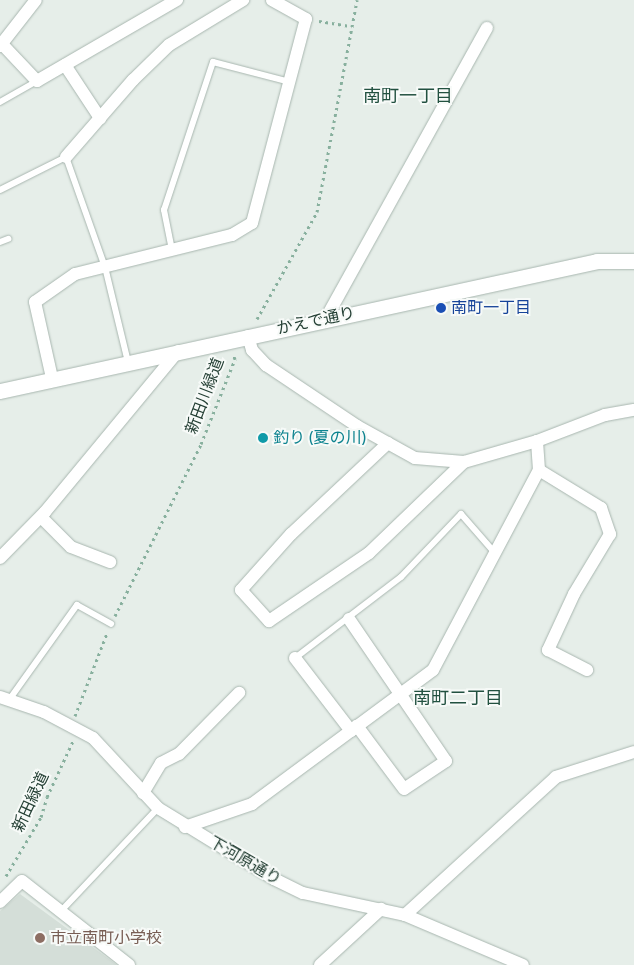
<!DOCTYPE html>
<meta charset="utf-8">
<style>
body{margin:0}
#map{position:relative;width:634px;height:965px;overflow:hidden;background:#e6eee9;font-family:Cabin,"Noto Sans JP",sans-serif}
div>[style]{position:absolute}
.built>*{inset:0;background:#d4ded8}
.path>*{height:3px;margin-top:-1.5px;transform-origin:0;background:repeating-linear-gradient(90deg,#88b09e 0 2.5px,transparent 0 6.5px)}
.roads{filter:drop-shadow(0 0 1px #a8b6af) drop-shadow(0 0 1px #a8b6af)}
.lane>*{height:6px;margin:-3px;padding:0 3px;transform-origin:3px;border-radius:3px;background:#fff}
.street>*{height:12px;margin:-6px;padding:0 6px;transform-origin:6px;border-radius:6px;background:#fff}
.secondary>*{height:15px;margin:-7.5px;padding:0 7.5px;transform-origin:7.5px;border-radius:7.5px;background:#fff}
.dots>*{width:14px;height:14px;translate:-50% -50%;box-sizing:border-box;border:2px solid #f7faf8;border-radius:50%}
span{translate:-50% -50%;white-space:nowrap;text-align:center;line-height:1.15;-webkit-text-stroke:4px #f7faf8;paint-order:stroke}
.transit-label{font-size:16px;color:#164399}
.left{translate:0 -50%;text-align:left}
.street-label{font-size:16px;color:#254035}
.culture-label{font-size:16px;color:#0d838f}
.education-label{font-size:16px;color:#785e54}
.neighbourhood-label{font-size:18px;color:#225140}
</style>
<div id="map">
<div class="built">
<i style="clip-path:polygon(20px 894px,117px 965px,0 965px,0 911px)"></i>
</div>
<div class="path">
<i style="left:319px;top:21px;width:33px;rotate:9deg"></i>
<i style="left:257px;top:319px;width:123px;rotate:-60.7deg"></i>
<i style="left:317px;top:212px;width:216px;rotate:-79.3deg"></i>
<i style="left:115px;top:616px;width:192px;rotate:-63.4deg"></i>
<i style="left:201px;top:444px;width:92px;rotate:-68.2deg"></i>
<i style="left:235px;top:359px;width:5px;rotate:-112deg"></i>
<i style="left:75px;top:716px;width:89px;rotate:-68.9deg"></i>
<i style="left:6px;top:876px;width:69px;rotate:-59.3deg"></i>
<i style="left:41px;top:817px;width:21px;rotate:-73deg"></i>
<i style="left:47px;top:797px;width:62px;rotate:-65.1deg"></i>
</div>
<div class="roads">
<div class="lane">
<i style="left:0;top:102px;width:43px;rotate:-29.6deg"></i>
<i style="left:0;top:190px;width:74px;rotate:-26.6deg"></i>
<i style="left:66px;top:157px;width:117px;rotate:70.5deg"></i>
<i style="left:105px;top:267px;width:98px;rotate:76.4deg"></i>
<i style="left:0;top:242px;width:9px;rotate:-21deg"></i>
<i style="left:172px;top:250px;width:41px;rotate:-101.3deg"></i>
<i style="left:164px;top:210px;width:156px;rotate:-71.7deg"></i>
<i style="left:213px;top:62px;width:80px;rotate:14.6deg"></i>
<i style="left:295px;top:658px;width:133px;rotate:-37.4deg"></i>
<i style="left:401px;top:577px;width:87px;rotate:-46.4deg"></i>
<i style="left:461px;top:514px;width:52px;rotate:48.9deg"></i>
<i style="left:9px;top:700px;width:117px;rotate:-54.4deg"></i>
<i style="left:77px;top:605px;width:39px;rotate:29deg"></i>
<i style="left:61px;top:911px;width:141px;rotate:-46.7deg"></i>
</div>
<div class="street">
<i style="left:2px;top:44px;width:51px;rotate:46.6deg"></i>
<i style="left:37px;top:81px;width:162px;rotate:-30.1deg"></i>
<i style="left:0;top:46px;width:58px;rotate:-52deg"></i>
<i style="left:65px;top:65px;width:64px;rotate:56.6deg"></i>
<i style="left:66px;top:157px;width:102px;rotate:-49deg"></i>
<i style="left:133px;top:80px;width:50px;rotate:-44.2deg"></i>
<i style="left:169px;top:45px;width:87px;rotate:-31.3deg"></i>
<i style="left:325px;top:320px;width:334px;rotate:-61deg"></i>
<i style="left:248px;top:336px;width:15px;rotate:74deg"></i>
<i style="left:252px;top:350px;width:21px;rotate:47deg"></i>
<i style="left:266px;top:365px;width:110px;rotate:33.8deg"></i>
<i style="left:357px;top:426px;width:66px;rotate:28.9deg"></i>
<i style="left:415px;top:458px;width:49px;rotate:4.7deg"></i>
<i style="left:464px;top:462px;width:76px;rotate:-16deg"></i>
<i style="left:537px;top:441px;width:73px;rotate:-20.9deg"></i>
<i style="left:605px;top:415px;width:29px;rotate:-10deg"></i>
<i style="left:52px;top:378px;width:78px;rotate:-102.6deg"></i>
<i style="left:35px;top:302px;width:49px;rotate:-35deg"></i>
<i style="left:75px;top:274px;width:162px;rotate:-14deg"></i>
<i style="left:232px;top:235px;width:23px;rotate:-31deg"></i>
<i style="left:252px;top:223px;width:211px;rotate:-75.2deg"></i>
<i style="left:306px;top:19px;width:39px;rotate:-151deg"></i>
<i style="left:388px;top:443px;width:133px;rotate:136.8deg"></i>
<i style="left:291px;top:534px;width:75px;rotate:131.8deg"></i>
<i style="left:241px;top:590px;width:42px;rotate:47.9deg"></i>
<i style="left:269px;top:621px;width:121px;rotate:-34.2deg"></i>
<i style="left:369px;top:553px;width:132px;rotate:-43.8deg"></i>
<i style="left:539px;top:470px;width:73px;rotate:31.5deg"></i>
<i style="left:601px;top:508px;width:28px;rotate:71deg"></i>
<i style="left:610px;top:534px;width:70px;rotate:121deg"></i>
<i style="left:574px;top:594px;width:62px;rotate:114.9deg"></i>
<i style="left:548px;top:650px;width:44px;rotate:27.1deg"></i>
<i style="left:41px;top:517px;width:42px;rotate:45deg"></i>
<i style="left:71px;top:547px;width:42px;rotate:21deg"></i>
<i style="left:0;top:558px;width:64px;rotate:-45.6deg"></i>
<i style="left:45px;top:512px;width:209px;rotate:-50.4deg"></i>
<i style="left:349px;top:619px;width:172px;rotate:55.7deg"></i>
<i style="left:446px;top:761px;width:50px;rotate:146.3deg"></i>
<i style="left:404px;top:789px;width:79px;rotate:-126.7deg"></i>
<i style="left:295px;top:658px;width:92px;rotate:52.5deg"></i>
<i style="left:0;top:697px;width:46px;rotate:18.8deg"></i>
<i style="left:44px;top:712px;width:55px;rotate:28deg"></i>
<i style="left:93px;top:738px;width:96px;rotate:47.1deg"></i>
<i style="left:158px;top:808px;width:136px;rotate:31.5deg"></i>
<i style="left:274px;top:879px;width:32px;rotate:26deg"></i>
<i style="left:303px;top:893px;width:104px;rotate:12.2deg"></i>
<i style="left:405px;top:915px;width:128px;rotate:23deg"></i>
<i style="left:143px;top:793px;width:35px;rotate:-59deg"></i>
<i style="left:161px;top:763px;width:20px;rotate:-27deg"></i>
<i style="left:179px;top:754px;width:86px;rotate:-45.5deg"></i>
<i style="left:185px;top:827px;width:71px;rotate:-18.9deg"></i>
<i style="left:252px;top:804px;width:225px;rotate:-36.5deg"></i>
<i style="left:433px;top:670px;width:226px;rotate:-62.1deg"></i>
<i style="left:539px;top:470px;width:29px;rotate:-94deg"></i>
<i style="left:0;top:902px;width:30px;rotate:-44deg"></i>
<i style="left:22px;top:881px;width:136px;rotate:38.1deg"></i>
<i style="left:405px;top:915px;width:205px;rotate:-42.4deg"></i>
<i style="left:556px;top:777px;width:82px;rotate:-17.8deg"></i>
<i style="left:320px;top:965px;width:83px;rotate:-42.6deg"></i>
</div>
<div class="secondary">
<i style="left:0;top:391px;width:611px;rotate:-12.28deg"></i>
<i style="left:597px;top:261px;width:37px"></i>
</div>
</div>
<div class="dots">
<i style="left:441px;top:308px;background:#1a4fb4"></i>
<i style="left:263px;top:438px;background:#0f9aa8"></i>
<i style="left:40px;top:938px;background:#8d6e63"></i>
</div>
<div class="transit-label">
<span class="left" style="left:451px;top:308px">南町一丁目</span>
</div>
<div class="street-label">
<span style="left:316px;top:321px;rotate:-12deg">かえで通り</span>
<span style="left:205px;top:396px;rotate:-69deg">新田川緑道</span>
<span style="left:31px;top:802px;rotate:-65deg">新田緑道</span>
<span style="left:245px;top:861px;rotate:30deg">下河原通り</span>
</div>
<div class="culture-label">
<span class="left" style="left:273px;top:438px">釣り (夏の川)</span>
</div>
<div class="education-label">
<span class="left" style="left:50px;top:938px">市立南町小学校</span>
</div>
<div class="neighbourhood-label">
<span style="left:408px;top:96px">南町一丁目</span>
<span style="left:458px;top:698px">南町二丁目</span>
</div>
</div>
